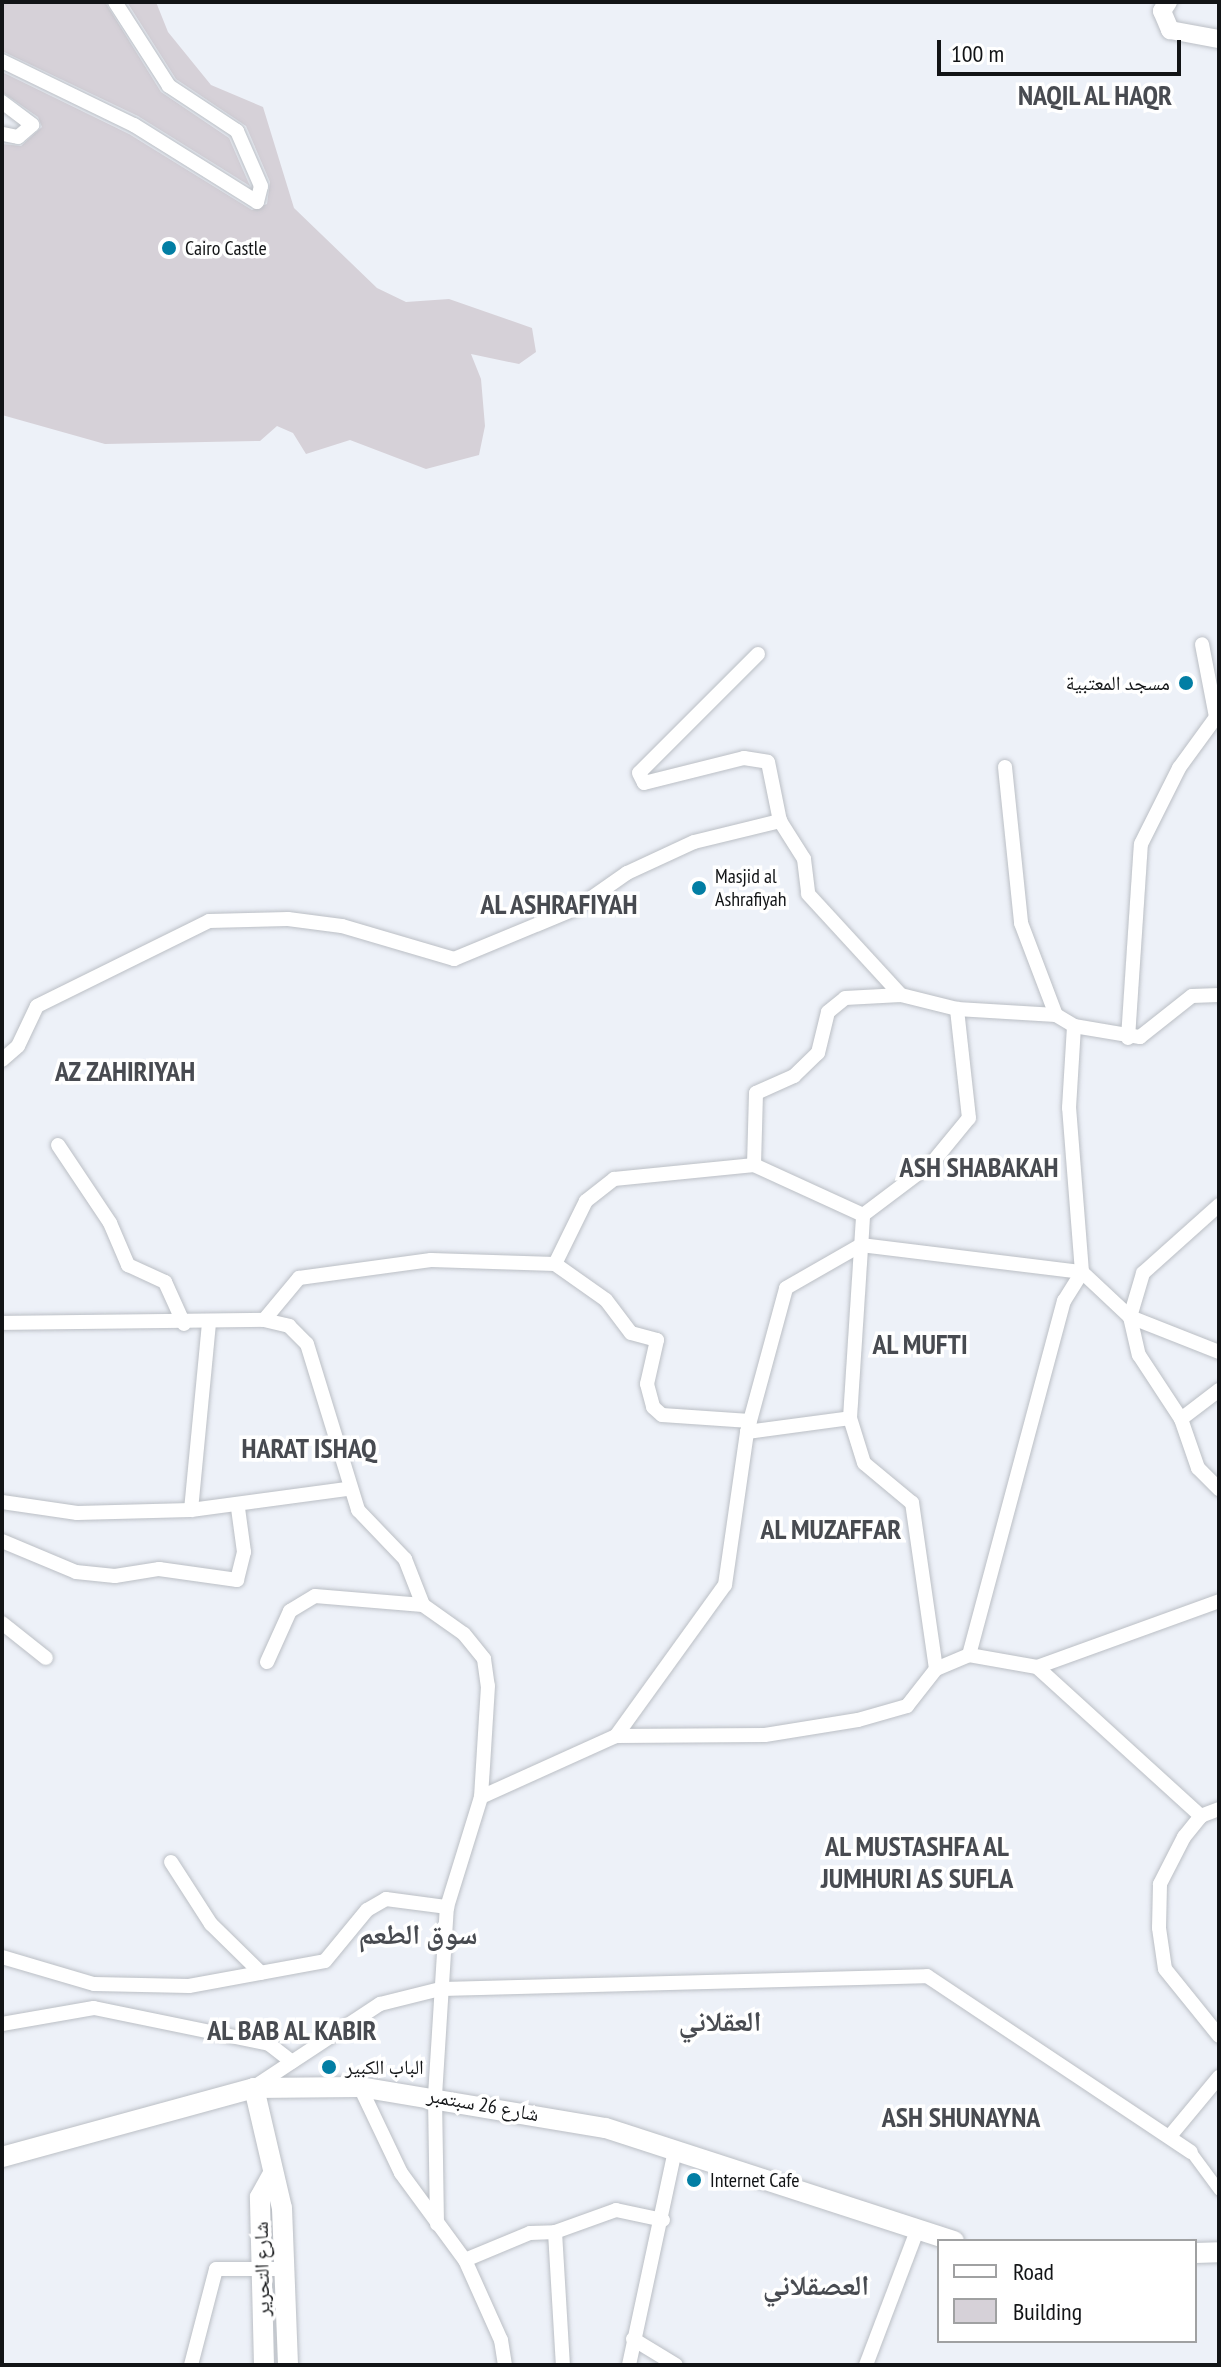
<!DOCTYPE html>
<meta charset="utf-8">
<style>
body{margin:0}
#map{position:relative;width:1221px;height:2367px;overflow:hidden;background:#edf1f8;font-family:"PT Sans Narrow","Noto Naskh Arabic",sans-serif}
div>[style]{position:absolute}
.building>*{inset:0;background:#d6d1d8}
.roads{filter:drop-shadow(0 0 2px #bbbfc5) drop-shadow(0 0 2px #bbbfc5)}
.pedestrian>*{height:11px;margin:-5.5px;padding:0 5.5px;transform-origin:5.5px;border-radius:5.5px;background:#fff}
.minor>*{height:14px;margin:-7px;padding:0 7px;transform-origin:7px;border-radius:7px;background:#fff}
.tertiary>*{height:18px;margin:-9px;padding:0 9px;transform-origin:9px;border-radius:9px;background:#fff}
.secondary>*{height:20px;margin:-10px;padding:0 10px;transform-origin:10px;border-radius:10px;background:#fff}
.dots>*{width:22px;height:22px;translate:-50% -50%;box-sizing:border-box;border:4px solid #fff;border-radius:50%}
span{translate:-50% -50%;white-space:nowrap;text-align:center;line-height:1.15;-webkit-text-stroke:7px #fff;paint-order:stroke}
.poi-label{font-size:20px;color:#121416}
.left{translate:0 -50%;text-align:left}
.right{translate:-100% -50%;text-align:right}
.street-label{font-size:20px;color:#121416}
.district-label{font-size:28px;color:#484b51;font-weight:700}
.frame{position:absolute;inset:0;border:4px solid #121416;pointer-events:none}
.legend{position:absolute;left:937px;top:2239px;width:260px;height:104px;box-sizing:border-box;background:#fff;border:2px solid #a0a1a2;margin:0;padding:10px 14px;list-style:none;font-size:24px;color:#121416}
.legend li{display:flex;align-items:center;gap:16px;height:40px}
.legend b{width:40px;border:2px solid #a0a1a2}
.scale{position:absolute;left:937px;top:40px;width:244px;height:36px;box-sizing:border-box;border:4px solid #121416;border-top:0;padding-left:10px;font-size:24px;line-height:28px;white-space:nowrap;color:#121416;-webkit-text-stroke:6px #fff;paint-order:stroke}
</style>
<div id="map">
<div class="building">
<i style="clip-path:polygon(2px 2px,105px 2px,161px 92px,229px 138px,250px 186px,138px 116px,2px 51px)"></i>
<i style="clip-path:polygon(127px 2px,156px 2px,168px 32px,211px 85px,263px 107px,294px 208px,377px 288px,406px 302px,449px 299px,532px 328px,536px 352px,519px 364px,471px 354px,481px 379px,485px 426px,479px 455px,426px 469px,350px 440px,306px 454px,293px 433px,277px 426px,260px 441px,105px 444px,2px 415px,2px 144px,21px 146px,42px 127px,38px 117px,2px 92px,2px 72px,129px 134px,252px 210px,267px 204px,270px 182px,246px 126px,176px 79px)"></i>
</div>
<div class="roads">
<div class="pedestrian">
<i style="left:1191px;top:2152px;width:47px;rotate:53.6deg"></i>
</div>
<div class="minor">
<i style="left:2px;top:61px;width:147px;rotate:25.9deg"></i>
<i style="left:134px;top:125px;width:145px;rotate:32deg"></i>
<i style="left:257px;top:202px;width:16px;rotate:-76deg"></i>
<i style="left:261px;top:186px;width:60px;rotate:-113.6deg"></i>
<i style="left:237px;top:131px;width:82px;rotate:-146.5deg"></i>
<i style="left:169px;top:86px;width:100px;rotate:-122.7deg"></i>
<i style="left:2px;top:102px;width:38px;rotate:37deg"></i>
<i style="left:32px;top:125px;width:18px;rotate:139deg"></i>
<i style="left:18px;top:137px;width:16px;rotate:-169deg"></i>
<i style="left:758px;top:654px;width:168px;rotate:135deg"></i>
<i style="left:639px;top:773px;width:11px;rotate:63deg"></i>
<i style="left:644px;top:783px;width:103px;rotate:-14deg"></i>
<i style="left:744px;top:758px;width:24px;rotate:9deg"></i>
<i style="left:768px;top:762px;width:60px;rotate:78.5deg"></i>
<i style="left:780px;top:821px;width:45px;rotate:57.7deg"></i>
<i style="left:804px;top:859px;width:35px;rotate:83deg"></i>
<i style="left:808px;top:894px;width:137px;rotate:47.4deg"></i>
<i style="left:1005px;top:767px;width:157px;rotate:84.1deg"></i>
<i style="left:1021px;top:923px;width:98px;rotate:69.2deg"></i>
<i style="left:1128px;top:1038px;width:194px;rotate:-86.2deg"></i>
<i style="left:1141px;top:844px;width:85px;rotate:-63.4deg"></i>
<i style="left:1179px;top:768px;width:63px;rotate:-54deg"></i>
<i style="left:1216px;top:717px;width:74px;rotate:-100.9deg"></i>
<i style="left:2px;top:1060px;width:21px;rotate:-41deg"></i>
<i style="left:18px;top:1046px;width:44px;rotate:-64.6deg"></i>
<i style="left:37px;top:1006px;width:192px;rotate:-26.3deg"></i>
<i style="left:209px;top:921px;width:79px;rotate:-1.5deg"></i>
<i style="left:288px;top:919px;width:54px;rotate:7.4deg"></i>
<i style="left:342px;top:926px;width:117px;rotate:16.4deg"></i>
<i style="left:454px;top:959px;width:133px;rotate:-22.5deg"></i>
<i style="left:577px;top:908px;width:61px;rotate:-35deg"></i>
<i style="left:627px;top:873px;width:74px;rotate:-24.8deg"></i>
<i style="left:694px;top:842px;width:89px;rotate:-13.7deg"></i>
<i style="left:58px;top:1145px;width:94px;rotate:56.3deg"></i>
<i style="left:110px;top:1223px;width:46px;rotate:66.8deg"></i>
<i style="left:128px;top:1265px;width:41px;rotate:24.7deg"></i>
<i style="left:165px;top:1282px;width:46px;rotate:65.7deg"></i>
<i style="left:754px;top:1165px;width:120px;rotate:24.6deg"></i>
<i style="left:555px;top:1264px;width:62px;rotate:35.2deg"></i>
<i style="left:606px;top:1300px;width:41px;rotate:52.9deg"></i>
<i style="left:631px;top:1333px;width:27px;rotate:15deg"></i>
<i style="left:657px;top:1340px;width:45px;rotate:102.8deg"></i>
<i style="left:647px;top:1384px;width:24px;rotate:75deg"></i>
<i style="left:653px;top:1407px;width:12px;rotate:42deg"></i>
<i style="left:662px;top:1415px;width:88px;rotate:3.9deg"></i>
<i style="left:264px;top:1320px;width:26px;rotate:13deg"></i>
<i style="left:289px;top:1326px;width:25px;rotate:45deg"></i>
<i style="left:307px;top:1344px;width:174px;rotate:72.9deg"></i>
<i style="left:358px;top:1510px;width:68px;rotate:46.2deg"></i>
<i style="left:405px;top:1559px;width:49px;rotate:68.6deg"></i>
<i style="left:423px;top:1605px;width:50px;rotate:35.3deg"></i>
<i style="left:464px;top:1634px;width:32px;rotate:51deg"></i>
<i style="left:484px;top:1659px;width:27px;rotate:82deg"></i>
<i style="left:488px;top:1686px;width:111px;rotate:93.6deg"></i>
<i style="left:2px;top:1323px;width:262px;rotate:-0.7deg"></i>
<i style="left:264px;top:1320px;width:55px;rotate:-50.2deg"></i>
<i style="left:299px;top:1278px;width:133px;rotate:-7.8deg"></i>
<i style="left:431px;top:1260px;width:124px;rotate:1.8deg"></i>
<i style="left:555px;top:1264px;width:70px;rotate:-63.8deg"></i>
<i style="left:586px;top:1201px;width:36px;rotate:-38deg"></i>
<i style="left:614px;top:1179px;width:141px;rotate:-5.7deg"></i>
<i style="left:754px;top:1165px;width:72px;rotate:-88.4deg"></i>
<i style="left:756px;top:1093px;width:42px;rotate:-24.1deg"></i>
<i style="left:794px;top:1076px;width:33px;rotate:-44deg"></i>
<i style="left:818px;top:1053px;width:42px;rotate:-76.3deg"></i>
<i style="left:828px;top:1012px;width:22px;rotate:-39deg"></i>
<i style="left:845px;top:998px;width:56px;rotate:-3.1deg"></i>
<i style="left:901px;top:995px;width:58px;rotate:14deg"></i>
<i style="left:957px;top:1009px;width:99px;rotate:3.5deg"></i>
<i style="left:1056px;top:1015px;width:21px;rotate:31deg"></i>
<i style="left:1219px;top:1352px;width:96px;rotate:-158.5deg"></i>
<i style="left:1130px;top:1317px;width:39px;rotate:77deg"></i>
<i style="left:1139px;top:1355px;width:77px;rotate:56.7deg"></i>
<i style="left:1181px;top:1419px;width:48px;rotate:-37.3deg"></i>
<i style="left:1181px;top:1419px;width:52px;rotate:70.9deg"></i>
<i style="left:1198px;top:1468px;width:30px;rotate:45deg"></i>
<i style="left:747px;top:1432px;width:104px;rotate:-7.7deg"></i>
<i style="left:2px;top:1502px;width:76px;rotate:8.3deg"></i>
<i style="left:77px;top:1513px;width:114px;rotate:-1.5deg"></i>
<i style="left:191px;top:1510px;width:157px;rotate:-7.7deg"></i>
<i style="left:191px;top:1510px;width:187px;rotate:-84.5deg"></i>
<i style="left:2px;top:1541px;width:80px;rotate:22.7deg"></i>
<i style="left:76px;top:1572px;width:39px;rotate:6deg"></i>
<i style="left:115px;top:1576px;width:45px;rotate:-9deg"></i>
<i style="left:159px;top:1569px;width:79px;rotate:8deg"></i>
<i style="left:237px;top:1580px;width:29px;rotate:-76deg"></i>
<i style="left:244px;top:1552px;width:44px;rotate:-97.8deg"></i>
<i style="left:2px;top:1623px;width:56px;rotate:38.5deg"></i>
<i style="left:969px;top:1655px;width:69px;rotate:10deg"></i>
<i style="left:1037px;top:1667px;width:194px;rotate:-19.9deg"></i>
<i style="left:267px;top:1662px;width:56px;rotate:-65.7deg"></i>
<i style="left:290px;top:1611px;width:29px;rotate:-31deg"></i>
<i style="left:315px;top:1596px;width:108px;rotate:4.8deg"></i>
<i style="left:1037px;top:1667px;width:222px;rotate:42.3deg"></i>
<i style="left:936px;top:1669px;width:168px;rotate:-98.2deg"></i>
<i style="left:912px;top:1503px;width:62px;rotate:-140.2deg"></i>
<i style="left:864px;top:1463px;width:47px;rotate:-107.3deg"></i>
<i style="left:850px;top:1418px;width:203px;rotate:-86.3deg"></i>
<i style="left:863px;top:1215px;width:86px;rotate:-37deg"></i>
<i style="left:932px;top:1163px;width:58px;rotate:-50.6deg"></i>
<i style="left:969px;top:1118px;width:110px;rotate:-96.3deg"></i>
<i style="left:616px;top:1736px;width:149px;rotate:-0.4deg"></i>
<i style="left:765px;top:1735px;width:94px;rotate:-9.2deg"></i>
<i style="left:858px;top:1720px;width:51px;rotate:-15.9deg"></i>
<i style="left:907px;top:1706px;width:47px;rotate:-51.9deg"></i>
<i style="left:936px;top:1669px;width:36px;rotate:-23deg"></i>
<i style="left:969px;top:1655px;width:367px;rotate:-75deg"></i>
<i style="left:1064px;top:1301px;width:34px;rotate:-58deg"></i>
<i style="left:1082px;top:1272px;width:165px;rotate:-94.5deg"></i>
<i style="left:1069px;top:1108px;width:82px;rotate:-86.5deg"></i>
<i style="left:1074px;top:1026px;width:67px;rotate:9.5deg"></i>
<i style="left:1140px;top:1037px;width:66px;rotate:-38.3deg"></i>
<i style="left:1192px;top:996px;width:27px;rotate:-2deg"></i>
<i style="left:1219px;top:1809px;width:19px;rotate:159deg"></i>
<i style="left:1201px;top:1816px;width:27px;rotate:129deg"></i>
<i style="left:1184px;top:1837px;width:53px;rotate:117.1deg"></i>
<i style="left:1160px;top:1884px;width:44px;rotate:91.3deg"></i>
<i style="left:1159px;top:1928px;width:41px;rotate:81.7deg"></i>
<i style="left:1165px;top:1969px;width:86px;rotate:51.1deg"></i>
<i style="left:171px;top:1862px;width:74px;rotate:57.2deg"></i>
<i style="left:211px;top:1924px;width:70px;rotate:44.4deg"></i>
<i style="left:2px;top:1957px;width:96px;rotate:16.4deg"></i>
<i style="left:94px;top:1984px;width:95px;rotate:1.2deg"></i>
<i style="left:189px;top:1986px;width:138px;rotate:-10.4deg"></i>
<i style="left:325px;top:1961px;width:66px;rotate:-50.5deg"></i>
<i style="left:367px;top:1910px;width:22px;rotate:-30deg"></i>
<i style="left:386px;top:1899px;width:62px;rotate:7.5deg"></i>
<i style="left:2px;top:2024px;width:93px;rotate:-9.9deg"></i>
<i style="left:94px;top:2008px;width:179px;rotate:11.6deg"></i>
<i style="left:269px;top:2044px;width:29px;rotate:38deg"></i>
<i style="left:254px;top:2087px;width:151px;rotate:-33.4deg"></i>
<i style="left:380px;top:2004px;width:62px;rotate:-14deg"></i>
<i style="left:440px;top:1989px;width:487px;rotate:-1.5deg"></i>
<i style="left:927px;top:1976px;width:317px;rotate:33.7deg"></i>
<i style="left:360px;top:2087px;width:95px;rotate:64.5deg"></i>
<i style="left:401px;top:2173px;width:108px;rotate:53.7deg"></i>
<i style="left:465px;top:2260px;width:88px;rotate:65.8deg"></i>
<i style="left:501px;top:2340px;width:25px;rotate:81deg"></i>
<i style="left:1170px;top:2136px;width:77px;rotate:-50.3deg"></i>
<i style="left:437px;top:2224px;width:128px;rotate:-90.9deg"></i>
<i style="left:435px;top:2096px;width:189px;rotate:-86.4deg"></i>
<i style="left:447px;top:1907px;width:115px;rotate:-72.8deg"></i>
<i style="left:481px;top:1797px;width:148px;rotate:-24.3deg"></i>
<i style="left:616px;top:1736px;width:186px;rotate:-54.2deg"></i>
<i style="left:725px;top:1585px;width:155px;rotate:-81.8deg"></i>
<i style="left:747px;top:1432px;width:149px;rotate:-74.8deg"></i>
<i style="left:786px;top:1288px;width:86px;rotate:-29.8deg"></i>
<i style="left:861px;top:1245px;width:223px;rotate:7deg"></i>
<i style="left:1082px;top:1272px;width:66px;rotate:43.2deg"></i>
<i style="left:1130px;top:1317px;width:46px;rotate:-73.5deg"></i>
<i style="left:1143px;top:1273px;width:102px;rotate:-41.8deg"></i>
<i style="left:555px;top:2232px;width:133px;rotate:86.6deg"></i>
<i style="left:465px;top:2260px;width:70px;rotate:-22.6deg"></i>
<i style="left:530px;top:2233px;width:25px;rotate:-2deg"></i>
<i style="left:555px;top:2232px;width:65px;rotate:-19.8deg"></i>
<i style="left:616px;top:2210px;width:48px;rotate:12deg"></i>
<i style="left:633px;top:2339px;width:50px;rotate:31.2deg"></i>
<i style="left:191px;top:2365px;width:99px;rotate:-75.4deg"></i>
<i style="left:216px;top:2269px;width:71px"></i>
<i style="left:629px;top:2365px;width:220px;rotate:-77.9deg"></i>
<i style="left:866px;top:2365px;width:147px;rotate:-69.2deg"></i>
</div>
<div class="tertiary">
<i style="left:1168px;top:2px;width:11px;rotate:124deg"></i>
<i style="left:1162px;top:11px;width:21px;rotate:67deg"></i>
<i style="left:1170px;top:30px;width:50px;rotate:10.4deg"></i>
</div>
<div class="secondary">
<i style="left:254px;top:2088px;width:123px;rotate:76.9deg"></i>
<i style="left:282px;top:2208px;width:157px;rotate:87.8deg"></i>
<i style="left:2px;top:2157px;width:261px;rotate:-15.3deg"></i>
<i style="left:254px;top:2088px;width:106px;rotate:-0.5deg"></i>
<i style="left:360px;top:2087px;width:249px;rotate:9.5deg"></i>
<i style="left:606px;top:2128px;width:366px;rotate:18deg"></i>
<i style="left:1195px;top:2253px;width:24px;rotate:-2deg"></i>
<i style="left:264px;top:2365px;width:168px;rotate:-91.4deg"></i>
<i style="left:260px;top:2197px;width:25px;rotate:-61deg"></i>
</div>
</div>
<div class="dots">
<i style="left:169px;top:248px;background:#027ea4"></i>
<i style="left:1186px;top:683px;background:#027ea4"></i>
<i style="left:699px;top:888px;background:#027ea4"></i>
<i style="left:329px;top:2067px;background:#027ea4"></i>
<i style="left:694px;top:2180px;background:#027ea4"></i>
</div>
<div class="poi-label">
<span class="left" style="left:185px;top:248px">Cairo Castle</span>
<span class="right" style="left:1170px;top:683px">مسجد المعتبية</span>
<span class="left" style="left:715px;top:888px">Masjid al<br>Ashrafiyah</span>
<span class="left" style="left:345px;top:2067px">الباب الكبير</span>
<span class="left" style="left:710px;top:2180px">Internet Cafe</span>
</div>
<div class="street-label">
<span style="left:483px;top:2105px;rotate:10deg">شارع 26 سبتمبر</span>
<span style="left:262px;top:2269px;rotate:-91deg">شارع التحرير</span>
</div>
<div class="district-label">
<span style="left:1095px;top:95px">NAQIL AL HAQR</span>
<span style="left:559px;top:904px">AL ASHRAFIYAH</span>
<span style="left:125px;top:1071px">AZ ZAHIRIYAH</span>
<span style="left:979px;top:1167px">ASH SHABAKAH</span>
<span style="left:920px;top:1344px">AL MUFTI</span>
<span style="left:309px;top:1448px">HARAT ISHAQ</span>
<span style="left:831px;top:1529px">AL MUZAFFAR</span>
<span style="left:917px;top:1862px">AL MUSTASHFA AL<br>JUMHURI AS SUFLA</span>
<span style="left:418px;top:1934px">سوق الطعم</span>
<span style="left:720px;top:2021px">العقلاني</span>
<span style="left:292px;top:2030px">AL BAB AL KABIR</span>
<span style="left:961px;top:2117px">ASH SHUNAYNA</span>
<span style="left:816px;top:2285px">العصقلاني</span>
</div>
<div class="frame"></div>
<ul class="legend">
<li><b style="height:10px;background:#fff"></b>Road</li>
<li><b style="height:22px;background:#d6d1d8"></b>Building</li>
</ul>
<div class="scale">100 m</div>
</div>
